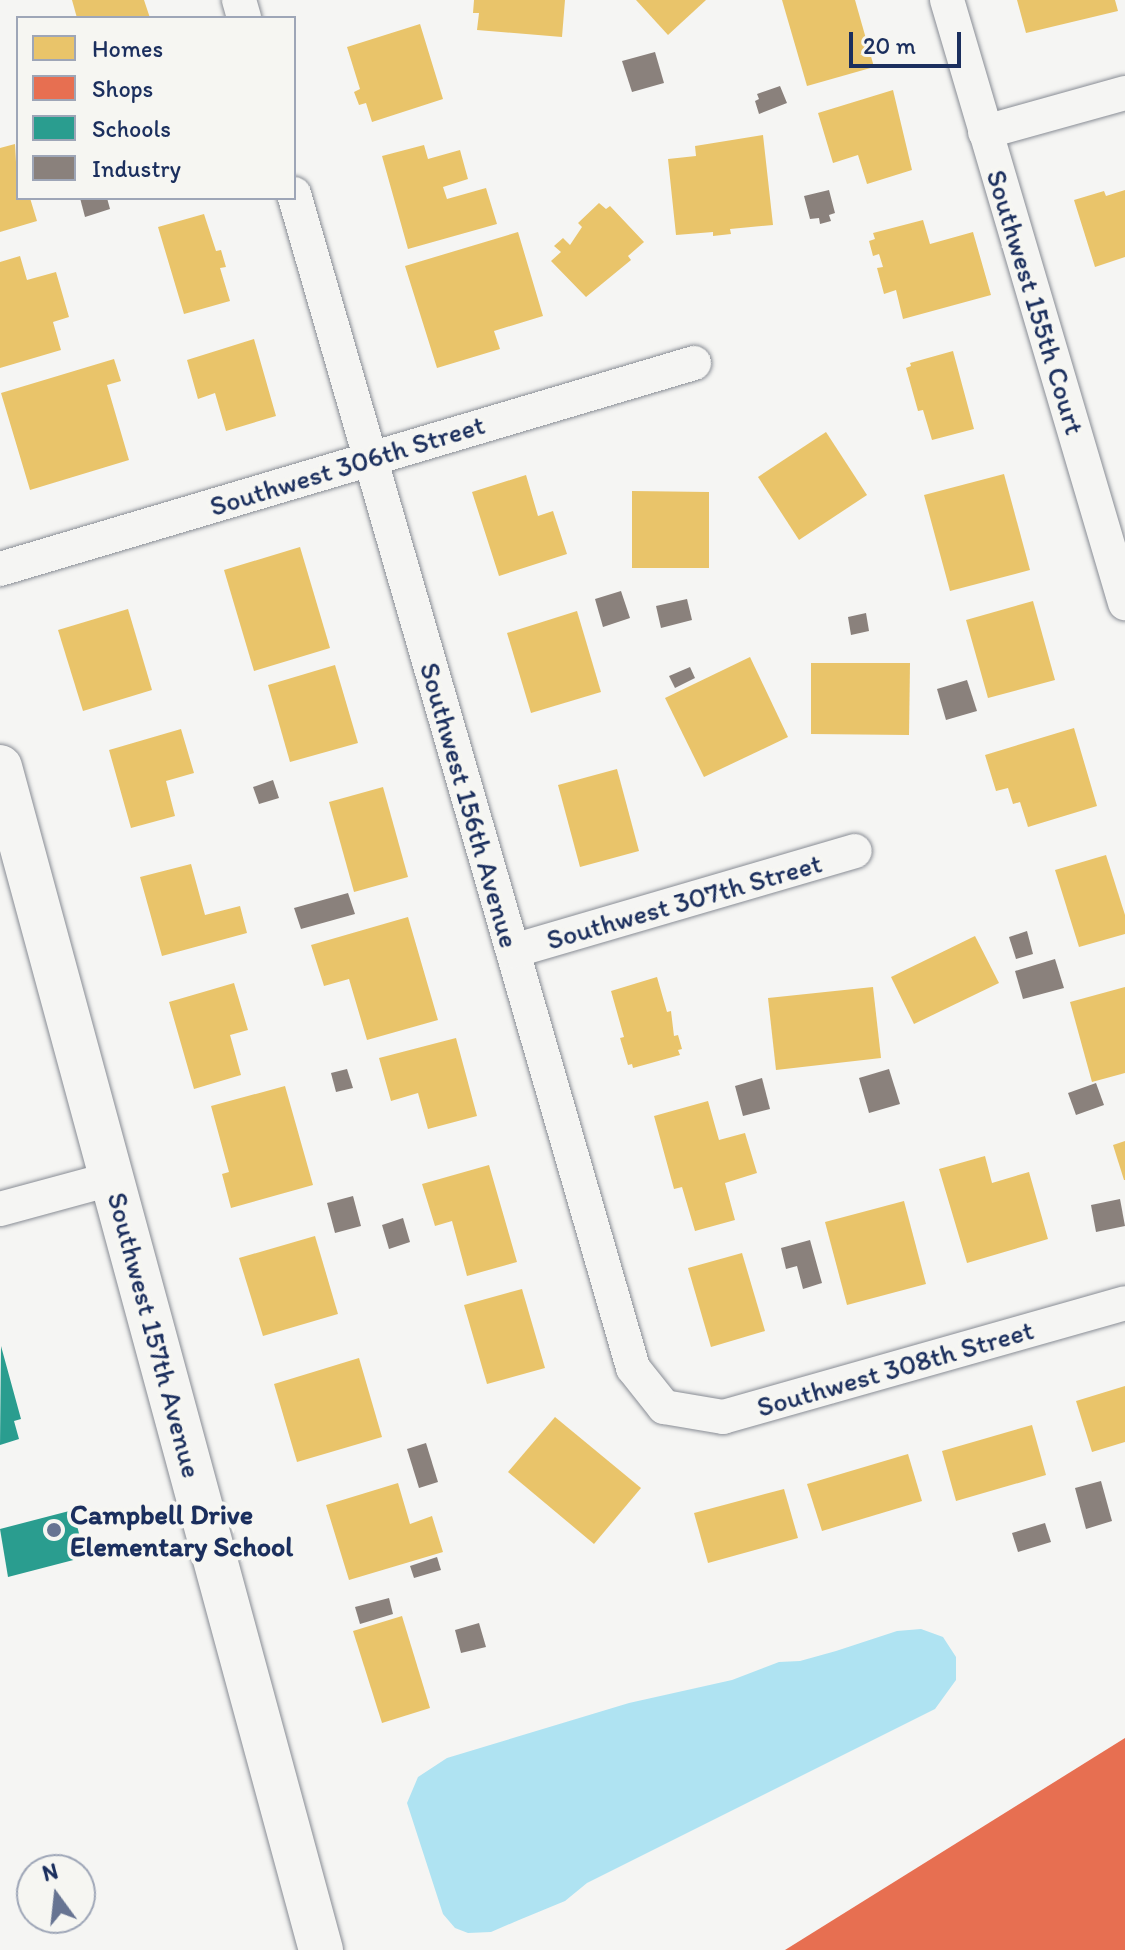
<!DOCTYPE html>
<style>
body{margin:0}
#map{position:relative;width:1125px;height:1950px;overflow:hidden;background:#f5f5f3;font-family:Itim,sans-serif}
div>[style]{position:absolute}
.water>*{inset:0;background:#afe3f2}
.homes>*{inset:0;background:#e9c46a}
.shops>*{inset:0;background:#e76f51}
.schools>*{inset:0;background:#2a9d8f}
.industry>*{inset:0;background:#8a817c}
.roads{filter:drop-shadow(0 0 2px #898d95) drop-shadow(0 0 2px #898d95)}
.street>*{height:34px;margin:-17px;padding:0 17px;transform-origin:17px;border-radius:17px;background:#f5f5f3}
.secondary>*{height:44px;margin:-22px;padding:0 22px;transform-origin:22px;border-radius:22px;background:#f5f5f3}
.dots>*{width:22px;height:22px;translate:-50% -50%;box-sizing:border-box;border:4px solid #f6f6f2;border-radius:50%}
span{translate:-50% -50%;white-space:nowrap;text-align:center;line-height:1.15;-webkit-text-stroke:8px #f6f6f2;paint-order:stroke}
.street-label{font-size:28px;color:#1b2f5e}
.poi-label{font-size:28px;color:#1b2f5e;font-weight:700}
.left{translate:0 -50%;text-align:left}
.legend{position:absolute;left:16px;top:16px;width:280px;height:184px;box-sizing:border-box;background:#f6f6f2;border:2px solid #9ea6b7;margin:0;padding:10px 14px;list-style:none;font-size:24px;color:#1b2f5e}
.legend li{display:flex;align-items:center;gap:16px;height:40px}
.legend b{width:40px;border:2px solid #9ea6b7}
.north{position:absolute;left:16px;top:1854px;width:80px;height:80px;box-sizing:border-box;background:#f6f6f2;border:2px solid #9ea6b7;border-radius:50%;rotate:345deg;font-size:22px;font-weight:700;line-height:32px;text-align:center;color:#1b2f5e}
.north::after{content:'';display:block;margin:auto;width:28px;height:36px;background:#677492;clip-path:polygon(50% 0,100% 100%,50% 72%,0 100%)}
.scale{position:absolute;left:849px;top:32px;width:112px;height:36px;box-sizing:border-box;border:4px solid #1b2f5e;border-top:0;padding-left:10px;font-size:24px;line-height:28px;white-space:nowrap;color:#1b2f5e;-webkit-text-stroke:6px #f6f6f2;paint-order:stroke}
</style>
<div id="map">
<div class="water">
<i style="clip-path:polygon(921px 1629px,943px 1637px,956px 1657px,956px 1680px,935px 1709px,587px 1883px,565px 1901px,519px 1920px,491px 1932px,468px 1933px,455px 1928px,443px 1914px,407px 1803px,418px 1777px,447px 1758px,629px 1703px,732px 1680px,779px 1662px,800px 1661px,836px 1651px,897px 1631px)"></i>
</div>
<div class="homes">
<i style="clip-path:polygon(72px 0,144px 0,150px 18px,77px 18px)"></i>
<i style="clip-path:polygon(474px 0,565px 0,562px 37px,477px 30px,479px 13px,473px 13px)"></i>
<i style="clip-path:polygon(636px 0,706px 0,668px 35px)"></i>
<i style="clip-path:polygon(782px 0,855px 0,874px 67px,807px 86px)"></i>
<i style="clip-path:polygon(1017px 0,1115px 0,1118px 11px,1026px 33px)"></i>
<i style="clip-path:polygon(420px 24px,443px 99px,372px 122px,366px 103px,359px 105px,354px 92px,360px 89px,347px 47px)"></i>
<i style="clip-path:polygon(893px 90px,912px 170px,867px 184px,858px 155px,833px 163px,818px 113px)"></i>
<i style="clip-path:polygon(763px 135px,773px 225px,730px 229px,731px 234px,713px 236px,713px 232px,676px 235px,668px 159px,696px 156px,695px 146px)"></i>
<i style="clip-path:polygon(15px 144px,18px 198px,30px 198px,37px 221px,0 232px,0 148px)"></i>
<i style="clip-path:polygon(424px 145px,428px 159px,460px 150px,468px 179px,443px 187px,447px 199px,486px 188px,497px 224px,408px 249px,382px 156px)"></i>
<i style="clip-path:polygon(1125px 190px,1125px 257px,1095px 267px,1074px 200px,1104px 191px,1106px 196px)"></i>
<i style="clip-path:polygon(599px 203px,606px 209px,610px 206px,644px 242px,628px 256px,631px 260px,586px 297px,551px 261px,561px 252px,554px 246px,563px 238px,570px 245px,582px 227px,578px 223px)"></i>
<i style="clip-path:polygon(204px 214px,216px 251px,221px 250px,226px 267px,220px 268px,230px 301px,184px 314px,158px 227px)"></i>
<i style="clip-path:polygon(923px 220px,930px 244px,973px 232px,991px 295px,903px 319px,896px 290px,884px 294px,877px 268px,883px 267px,879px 254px,873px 256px,869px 241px,875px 239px,873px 233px)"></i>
<i style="clip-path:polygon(518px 232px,543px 316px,494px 331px,500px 349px,437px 368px,405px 266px)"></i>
<i style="clip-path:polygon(20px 256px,27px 280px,56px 272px,69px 317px,53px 322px,61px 350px,0 368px,0 262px)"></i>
<i style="clip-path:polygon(254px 339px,276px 416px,226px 431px,215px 393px,198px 399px,187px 360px)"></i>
<i style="clip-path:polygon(953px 351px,974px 429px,932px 440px,923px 410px,918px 411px,906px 368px,911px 366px,910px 363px)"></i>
<i style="clip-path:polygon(114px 359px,121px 381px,107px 385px,129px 460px,30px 490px,1px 393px)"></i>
<i style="clip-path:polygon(826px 432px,867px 495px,799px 540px,758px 477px)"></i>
<i style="clip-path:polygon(1004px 474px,1030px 570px,950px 591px,924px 495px)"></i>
<i style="clip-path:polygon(526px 475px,538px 516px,553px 511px,567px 554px,499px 576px,472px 492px)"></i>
<i style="clip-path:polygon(632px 491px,709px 492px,709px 568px,632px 568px)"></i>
<i style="clip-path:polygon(300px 547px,330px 648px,254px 671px,224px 570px)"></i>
<i style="clip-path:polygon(1033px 601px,1055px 680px,988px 698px,966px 620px)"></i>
<i style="clip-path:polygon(128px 609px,152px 690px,83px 711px,58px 630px)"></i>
<i style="clip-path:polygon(577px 611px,601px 692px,531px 713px,507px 633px)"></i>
<i style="clip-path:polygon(750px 657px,788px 737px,704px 777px,665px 698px)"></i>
<i style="clip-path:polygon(811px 663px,910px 663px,909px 735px,811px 734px)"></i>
<i style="clip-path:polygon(335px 665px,358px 743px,290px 762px,268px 685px)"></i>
<i style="clip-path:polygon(1074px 728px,1097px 806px,1028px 827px,1020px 802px,1013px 804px,1008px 788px,996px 791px,985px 755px)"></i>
<i style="clip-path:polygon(181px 729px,194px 773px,166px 781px,175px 816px,131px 828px,109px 750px)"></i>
<i style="clip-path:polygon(617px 769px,639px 851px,580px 867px,558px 785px)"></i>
<i style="clip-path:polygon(383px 787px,408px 877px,354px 892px,329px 802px)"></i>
<i style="clip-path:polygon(1106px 855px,1125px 915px,1125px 934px,1079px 947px,1055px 870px)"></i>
<i style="clip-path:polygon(191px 864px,205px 915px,240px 906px,247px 933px,162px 956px,140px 877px)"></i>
<i style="clip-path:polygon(408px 917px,438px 1020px,367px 1040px,349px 979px,324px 986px,311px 945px)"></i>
<i style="clip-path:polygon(975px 936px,999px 983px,914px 1024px,891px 977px)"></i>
<i style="clip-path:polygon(657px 977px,667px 1012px,671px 1011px,674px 1036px,678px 1035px,682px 1049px,678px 1050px,680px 1055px,633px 1068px,632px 1064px,628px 1065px,620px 1038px,624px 1037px,611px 991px)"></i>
<i style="clip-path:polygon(234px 983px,248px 1030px,230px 1035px,241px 1075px,194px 1089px,169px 1002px)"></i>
<i style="clip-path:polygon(873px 987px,881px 1058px,776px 1070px,768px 998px)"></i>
<i style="clip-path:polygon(1125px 987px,1125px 1073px,1092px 1082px,1070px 1002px)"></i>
<i style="clip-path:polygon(456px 1038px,477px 1116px,428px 1129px,418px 1093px,391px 1101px,379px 1058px)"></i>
<i style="clip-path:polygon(285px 1086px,313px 1185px,231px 1208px,222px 1174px,229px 1172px,211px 1106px)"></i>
<i style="clip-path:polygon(708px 1101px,719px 1140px,745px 1133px,757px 1173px,725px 1183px,735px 1220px,695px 1231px,682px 1187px,674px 1189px,654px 1116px)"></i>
<i style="clip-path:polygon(1125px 1141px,1125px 1180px,1124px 1180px,1113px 1145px)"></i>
<i style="clip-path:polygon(985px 1156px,992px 1183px,1029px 1172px,1048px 1239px,967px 1263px,939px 1169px)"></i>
<i style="clip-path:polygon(489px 1165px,517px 1262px,467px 1276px,452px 1221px,435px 1226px,422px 1184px)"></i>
<i style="clip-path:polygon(904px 1201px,926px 1284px,847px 1305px,825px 1222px)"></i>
<i style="clip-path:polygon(315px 1236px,338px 1314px,263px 1336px,239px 1258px)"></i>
<i style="clip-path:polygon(742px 1253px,765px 1331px,711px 1347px,688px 1268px)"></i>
<i style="clip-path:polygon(522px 1289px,545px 1368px,487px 1384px,464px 1305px)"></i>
<i style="clip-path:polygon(359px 1358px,382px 1437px,297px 1462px,274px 1384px)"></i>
<i style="clip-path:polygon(1125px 1386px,1125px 1442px,1092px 1452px,1076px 1401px)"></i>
<i style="clip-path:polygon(555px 1417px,641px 1488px,594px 1544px,508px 1472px)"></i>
<i style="clip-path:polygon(1032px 1425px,1046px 1475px,956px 1501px,942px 1451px)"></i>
<i style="clip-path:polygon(908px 1454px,922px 1501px,822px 1531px,807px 1484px)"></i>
<i style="clip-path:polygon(398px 1483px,410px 1524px,432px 1516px,443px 1552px,349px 1580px,326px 1505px)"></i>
<i style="clip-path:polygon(784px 1489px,798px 1538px,708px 1563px,694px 1513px)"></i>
<i style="clip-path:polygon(402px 1616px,430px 1708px,382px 1723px,353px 1631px)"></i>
</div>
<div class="shops">
<i style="clip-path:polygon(1125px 1738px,1125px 1950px,785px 1950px)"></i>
</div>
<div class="schools">
<i style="clip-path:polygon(1px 1346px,21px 1419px,14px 1421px,19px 1439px,0 1445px)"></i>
<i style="clip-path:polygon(73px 1510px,85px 1557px,8px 1577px,0 1529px)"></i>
</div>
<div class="industry">
<i style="clip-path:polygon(655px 52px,664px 83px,632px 92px,622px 61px)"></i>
<i style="clip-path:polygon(780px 86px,787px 103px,759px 114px,755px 101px,759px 99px,757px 94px)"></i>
<i style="clip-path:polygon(829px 190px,835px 213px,829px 215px,831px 221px,820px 224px,819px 218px,810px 219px,804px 196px)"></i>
<i style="clip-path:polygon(80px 198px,107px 198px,110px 209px,85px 217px)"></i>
<i style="clip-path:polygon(621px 591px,630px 618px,603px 627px,595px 599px)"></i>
<i style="clip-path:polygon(687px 599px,692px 620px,661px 628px,656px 606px)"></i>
<i style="clip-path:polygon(866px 613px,869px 631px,851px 635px,848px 617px)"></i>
<i style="clip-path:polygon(690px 667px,695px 678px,675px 688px,669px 676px)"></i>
<i style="clip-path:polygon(967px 680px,977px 711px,946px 720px,937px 689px)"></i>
<i style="clip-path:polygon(273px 780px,279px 798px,259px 804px,253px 787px)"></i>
<i style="clip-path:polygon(348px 893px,355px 914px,301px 929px,294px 908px)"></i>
<i style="clip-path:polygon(1027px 931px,1033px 954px,1016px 959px,1009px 937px)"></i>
<i style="clip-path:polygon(1055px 959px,1064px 988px,1023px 999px,1015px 971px)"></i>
<i style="clip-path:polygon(347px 1069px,353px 1088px,336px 1092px,331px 1073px)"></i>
<i style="clip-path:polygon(889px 1069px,900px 1104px,869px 1113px,859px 1078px)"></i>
<i style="clip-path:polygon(762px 1078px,770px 1109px,743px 1116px,735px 1086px)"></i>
<i style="clip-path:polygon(1096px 1083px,1104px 1105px,1076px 1115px,1068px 1093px)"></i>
<i style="clip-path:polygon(353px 1196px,361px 1226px,335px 1233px,327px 1203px)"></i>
<i style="clip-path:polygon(1120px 1199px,1125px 1226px,1096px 1232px,1091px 1205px)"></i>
<i style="clip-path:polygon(403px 1218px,410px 1242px,389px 1249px,382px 1225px)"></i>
<i style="clip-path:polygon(810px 1240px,822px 1283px,803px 1289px,797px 1266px,786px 1269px,781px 1248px)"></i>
<i style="clip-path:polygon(426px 1443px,438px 1482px,419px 1488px,407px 1449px)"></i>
<i style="clip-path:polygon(1101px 1481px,1112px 1521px,1086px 1529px,1075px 1488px)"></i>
<i style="clip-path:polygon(1045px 1523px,1051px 1542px,1018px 1552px,1012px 1533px)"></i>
<i style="clip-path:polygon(437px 1557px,441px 1570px,414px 1578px,410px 1566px)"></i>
<i style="clip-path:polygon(389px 1598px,393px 1614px,360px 1624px,355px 1607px)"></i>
<i style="clip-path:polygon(479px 1623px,486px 1647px,461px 1653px,455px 1630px)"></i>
</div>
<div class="roads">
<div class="street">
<i style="left:239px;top:0;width:19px;rotate:74deg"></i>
<i style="left:947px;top:0;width:629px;rotate:73.55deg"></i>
<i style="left:985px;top:132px;width:145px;rotate:-15.6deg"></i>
<i style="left:294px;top:194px;width:1222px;rotate:73.89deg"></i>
<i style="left:633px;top:1368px;width:50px;rotate:51.5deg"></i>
<i style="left:664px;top:1407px;width:60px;rotate:9.6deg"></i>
<i style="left:723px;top:1417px;width:418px;rotate:-15.8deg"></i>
<i style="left:0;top:569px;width:724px;rotate:-16.53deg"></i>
<i style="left:513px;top:951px;width:356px;rotate:-16.3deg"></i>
<i style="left:0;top:1209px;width:118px;rotate:-15.2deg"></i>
</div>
<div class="secondary">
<i style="left:0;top:767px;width:1226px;rotate:74.82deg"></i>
</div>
</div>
<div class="dots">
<i style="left:54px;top:1530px;background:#677492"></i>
</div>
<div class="street-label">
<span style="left:1036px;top:302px;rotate:73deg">Southwest 155th Court</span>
<span style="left:347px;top:465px;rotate:-17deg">Southwest 306th Street</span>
<span style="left:470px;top:805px;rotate:74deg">Southwest 156th Avenue</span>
<span style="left:684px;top:901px;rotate:-16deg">Southwest 307th Street</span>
<span style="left:155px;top:1335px;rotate:75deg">Southwest 157th Avenue</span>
<span style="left:895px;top:1368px;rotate:-16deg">Southwest 308th Street</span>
</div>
<div class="poi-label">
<span class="left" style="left:70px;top:1530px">Campbell Drive<br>Elementary School</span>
</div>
<ul class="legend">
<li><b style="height:22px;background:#e9c46a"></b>Homes</li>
<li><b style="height:22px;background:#e76f51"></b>Shops</li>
<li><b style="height:22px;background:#2a9d8f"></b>Schools</li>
<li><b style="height:22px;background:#8a817c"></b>Industry</li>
</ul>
<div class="north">N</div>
<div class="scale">20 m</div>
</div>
